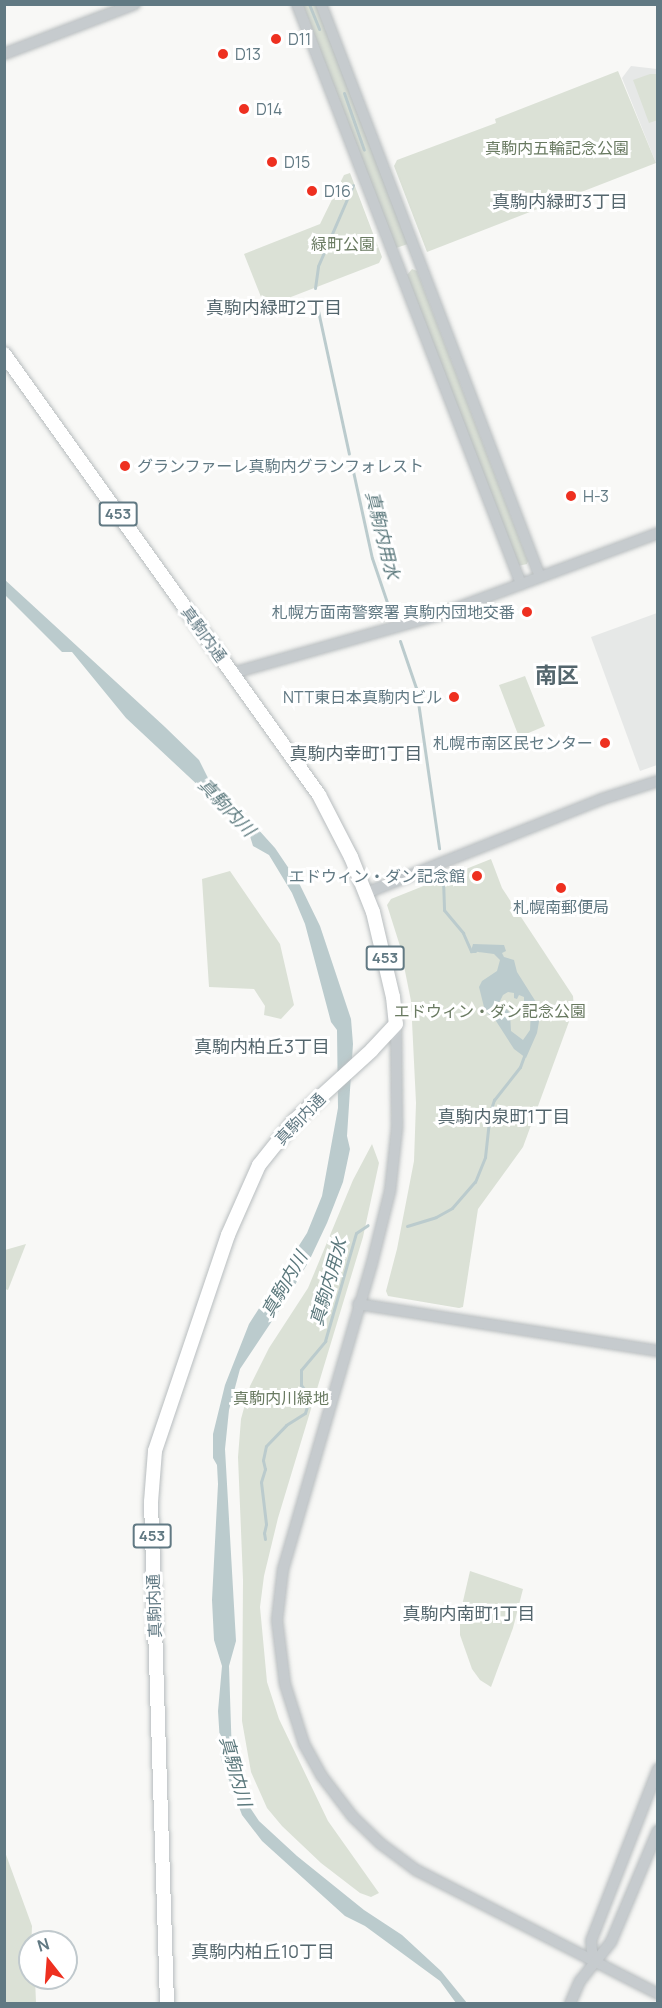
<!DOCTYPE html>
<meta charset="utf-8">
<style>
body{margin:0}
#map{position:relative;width:662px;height:2008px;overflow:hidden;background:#f8f8f6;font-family:Manrope,"Noto Sans JP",sans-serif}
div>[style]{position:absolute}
.built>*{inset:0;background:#e6e8e7}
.green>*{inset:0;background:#dbe1d6}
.water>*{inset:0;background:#bbcbcd}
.stream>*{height:3px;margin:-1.5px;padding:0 1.5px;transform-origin:1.5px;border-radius:1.5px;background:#bbcbcd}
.roads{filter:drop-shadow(0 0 2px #b8bdbf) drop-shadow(0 0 2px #b8bdbf)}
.tertiary>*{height:10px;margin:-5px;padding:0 5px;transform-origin:5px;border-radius:5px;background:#c6cbce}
.trunk>*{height:14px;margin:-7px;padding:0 7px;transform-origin:7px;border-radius:7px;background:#fff}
.dots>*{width:16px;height:16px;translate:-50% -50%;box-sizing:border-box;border:3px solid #fff;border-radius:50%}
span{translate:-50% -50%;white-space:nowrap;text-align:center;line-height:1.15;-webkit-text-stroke:6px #fff;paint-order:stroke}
.shield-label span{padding:2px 4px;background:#fff;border:2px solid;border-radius:4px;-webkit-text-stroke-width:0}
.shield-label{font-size:15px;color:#617983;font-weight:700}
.poi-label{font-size:16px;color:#617983}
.left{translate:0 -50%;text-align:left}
.right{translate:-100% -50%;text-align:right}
.park-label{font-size:16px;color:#697a61}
.street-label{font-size:16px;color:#617983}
.neighbourhood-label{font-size:18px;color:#54666d}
.water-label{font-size:18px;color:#5c797d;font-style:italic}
.district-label{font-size:22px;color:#54666d;font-weight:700}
.frame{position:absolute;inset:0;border:6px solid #617983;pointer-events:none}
.north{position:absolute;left:18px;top:1930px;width:60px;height:60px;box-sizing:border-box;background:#fff;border:2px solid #c0c9cd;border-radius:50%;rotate:343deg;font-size:16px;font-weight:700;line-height:24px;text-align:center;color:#617983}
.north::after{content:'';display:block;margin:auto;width:21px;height:27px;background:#ee3020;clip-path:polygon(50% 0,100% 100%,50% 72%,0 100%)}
</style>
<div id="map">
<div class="built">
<i style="clip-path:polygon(631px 66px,657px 69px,656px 163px,622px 78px)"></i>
<i style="clip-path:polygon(657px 613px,657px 765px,640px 771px,591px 637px)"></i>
</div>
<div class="green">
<i style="clip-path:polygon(303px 5px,316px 5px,408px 244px,396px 248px)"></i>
<i style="clip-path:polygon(618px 71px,656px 163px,427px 252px,394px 166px,397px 160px,496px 123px,495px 119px)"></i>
<i style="clip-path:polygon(650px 74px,657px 74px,658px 120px,649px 123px,633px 80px)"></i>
<i style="clip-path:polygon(350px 173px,382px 257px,379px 263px,265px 307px,244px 254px,320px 224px,344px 175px)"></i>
<i style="clip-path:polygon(412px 269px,417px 271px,528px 561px,527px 564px,518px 566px,407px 275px)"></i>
<i style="clip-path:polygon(525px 676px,545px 726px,519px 737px,499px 685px)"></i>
<i style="clip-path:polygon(491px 859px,502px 888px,573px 996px,574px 1008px,523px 1147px,478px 1209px,463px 1307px,459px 1308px,388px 1296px,386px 1291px,397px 1249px,414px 1161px,416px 1103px,411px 1001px,400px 946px,387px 905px,391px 899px)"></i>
<i style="clip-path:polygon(230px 871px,280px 944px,294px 1005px,281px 1019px,264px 1015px,265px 1006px,254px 989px,209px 987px,202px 879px)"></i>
<i style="clip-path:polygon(372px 1144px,379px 1163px,363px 1237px,278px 1518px,264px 1576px,260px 1607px,267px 1682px,279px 1719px,328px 1821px,379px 1893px,371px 1897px,360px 1893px,321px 1863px,282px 1826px,267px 1808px,251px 1772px,242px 1721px,243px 1580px,238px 1457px,241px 1419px,250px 1386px,269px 1348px,308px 1288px,353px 1180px)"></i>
<i style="clip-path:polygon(26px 1244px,8px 1290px,5px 1289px,5px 1250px)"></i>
<i style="clip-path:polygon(470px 1571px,523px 1589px,513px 1628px,491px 1687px,480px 1680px,472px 1669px,460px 1635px,460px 1614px)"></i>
<i style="clip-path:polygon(5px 1852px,32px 1926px,30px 1978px,35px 1978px,36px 2003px,5px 2003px)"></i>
</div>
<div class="water">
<i style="clip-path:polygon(4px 579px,165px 727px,199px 760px,208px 778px,228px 796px,275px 848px,300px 885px,320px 926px,351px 1019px,353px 1044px,347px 1136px,350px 1149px,343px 1182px,327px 1223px,309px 1261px,286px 1300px,240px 1369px,229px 1410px,225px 1449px,236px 1641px,229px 1666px,232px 1757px,237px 1779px,247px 1803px,259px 1821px,297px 1856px,364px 1910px,402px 1935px,441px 1971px,467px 2003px,456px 2003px,440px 1981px,365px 1926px,345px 1916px,262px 1841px,242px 1815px,221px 1759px,218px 1711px,222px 1666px,214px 1640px,212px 1600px,218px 1484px,217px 1465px,213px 1458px,213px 1434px,225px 1385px,249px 1324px,307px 1233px,322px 1196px,338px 1108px,337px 1030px,331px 1022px,305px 924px,292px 893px,269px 855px,253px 846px,249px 833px,126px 718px,72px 652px,62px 652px,5px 595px)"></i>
<i style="clip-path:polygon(evenodd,473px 944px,504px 945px,506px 951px,502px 953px,504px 957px,514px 960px,517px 972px,541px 1010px,537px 1033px,526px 1058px,514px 1049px,496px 1021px,485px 1011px,479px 987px,482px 981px,497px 971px,500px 960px,494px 954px,471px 951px,473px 944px,508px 992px,514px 993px,514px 998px,517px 999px,519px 995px,524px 997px,524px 1002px,531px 1010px,530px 1030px,523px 1040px,511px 1031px,510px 1013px,503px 1005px,498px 1005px,503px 995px,508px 992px)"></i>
</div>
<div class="stream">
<i style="left:309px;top:4px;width:27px;rotate:68deg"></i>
<i style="left:344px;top:93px;width:60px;rotate:70.7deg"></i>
<i style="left:315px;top:288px;width:22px;rotate:-82deg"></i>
<i style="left:318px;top:266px;width:88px;rotate:-66.6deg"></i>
<i style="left:317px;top:306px;width:151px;rotate:77.8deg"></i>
<i style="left:351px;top:462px;width:98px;rotate:77.7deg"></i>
<i style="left:372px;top:558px;width:59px;rotate:71.3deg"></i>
<i style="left:400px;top:641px;width:50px;rotate:71.2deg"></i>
<i style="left:416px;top:688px;width:162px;rotate:81.8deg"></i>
<i style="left:443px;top:879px;width:31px;rotate:88deg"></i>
<i style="left:444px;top:910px;width:30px;rotate:50deg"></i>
<i style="left:463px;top:933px;width:20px;rotate:66deg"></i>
<i style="left:471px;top:951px;width:4px"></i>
<i style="left:407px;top:1226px;width:30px;rotate:-17deg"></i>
<i style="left:436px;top:1217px;width:18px;rotate:-29deg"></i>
<i style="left:452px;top:1208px;width:35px;rotate:-49deg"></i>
<i style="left:475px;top:1182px;width:27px;rotate:-68deg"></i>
<i style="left:485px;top:1157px;width:45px;rotate:-83.7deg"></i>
<i style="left:490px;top:1112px;width:13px;rotate:-72deg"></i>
<i style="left:494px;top:1100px;width:42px;rotate:-51.8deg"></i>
<i style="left:520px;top:1067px;width:12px;rotate:-70deg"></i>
<i style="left:265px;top:1539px;width:6px;rotate:-99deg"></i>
<i style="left:264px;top:1533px;width:9px;rotate:-77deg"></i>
<i style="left:266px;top:1524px;width:42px;rotate:-96.8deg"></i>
<i style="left:261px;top:1482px;width:14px;rotate:-73deg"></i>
<i style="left:265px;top:1469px;width:9px;rotate:-103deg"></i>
<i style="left:263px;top:1460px;width:14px;rotate:-78deg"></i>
<i style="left:266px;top:1446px;width:29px;rotate:-46deg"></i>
<i style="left:286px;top:1425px;width:22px;rotate:-32deg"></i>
<i style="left:305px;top:1413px;width:17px;rotate:-73deg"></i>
<i style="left:310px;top:1397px;width:15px;rotate:-127deg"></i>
<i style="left:301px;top:1385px;width:15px;rotate:-90deg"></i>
<i style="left:301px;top:1370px;width:38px;rotate:-50deg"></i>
<i style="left:325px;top:1341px;width:112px;rotate:-74deg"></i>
<i style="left:356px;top:1233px;width:14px;rotate:-34deg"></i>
</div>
<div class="roads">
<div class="tertiary">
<i style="left:297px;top:4px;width:622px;rotate:68.88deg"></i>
<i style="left:321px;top:4px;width:613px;rotate:69.08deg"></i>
<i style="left:4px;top:54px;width:140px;rotate:-20.9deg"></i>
<i style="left:233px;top:673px;width:213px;rotate:-15.8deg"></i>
<i style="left:438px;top:615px;width:235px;rotate:-20.4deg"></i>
<i style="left:366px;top:893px;width:254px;rotate:-21.7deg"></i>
<i style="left:602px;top:799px;width:59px;rotate:-17.8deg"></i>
<i style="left:396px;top:1024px;width:104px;rotate:89.4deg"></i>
<i style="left:397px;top:1128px;width:63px;rotate:96.3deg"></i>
<i style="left:390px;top:1191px;width:74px;rotate:104deg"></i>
<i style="left:372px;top:1263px;width:319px;rotate:106.2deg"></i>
<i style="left:283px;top:1569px;width:51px;rotate:96.7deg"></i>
<i style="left:277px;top:1620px;width:64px;rotate:82.9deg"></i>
<i style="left:285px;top:1684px;width:63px;rotate:72.4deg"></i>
<i style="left:304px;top:1744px;width:35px;rotate:61deg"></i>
<i style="left:321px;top:1775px;width:53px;rotate:52.7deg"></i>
<i style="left:353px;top:1817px;width:39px;rotate:44deg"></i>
<i style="left:381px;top:1844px;width:44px;rotate:36.6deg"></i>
<i style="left:416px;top:1870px;width:272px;rotate:27.1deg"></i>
<i style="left:358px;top:1304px;width:304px;rotate:8.9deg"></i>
<i style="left:593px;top:1962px;width:21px;rotate:-95deg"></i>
<i style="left:591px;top:1941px;width:185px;rotate:-68.7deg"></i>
<i style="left:570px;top:2004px;width:25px;rotate:-67deg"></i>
<i style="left:580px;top:1981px;width:50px;rotate:-51.5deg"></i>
<i style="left:611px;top:1942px;width:121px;rotate:-67.2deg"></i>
</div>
<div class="trunk">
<i style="left:4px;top:354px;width:542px;rotate:54.46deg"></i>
<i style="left:319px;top:795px;width:70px;rotate:62.7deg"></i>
<i style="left:351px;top:857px;width:59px;rotate:68.2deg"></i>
<i style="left:373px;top:912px;width:87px;rotate:76.8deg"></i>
<i style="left:393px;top:997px;width:27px;rotate:84deg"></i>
<i style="left:396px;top:1024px;width:35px;rotate:133deg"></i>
<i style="left:372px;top:1050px;width:104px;rotate:137.7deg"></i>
<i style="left:295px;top:1120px;width:58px;rotate:128.7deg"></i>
<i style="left:259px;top:1165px;width:77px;rotate:113.9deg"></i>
<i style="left:228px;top:1235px;width:228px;rotate:108.7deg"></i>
<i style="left:155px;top:1451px;width:51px;rotate:94.5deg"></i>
<i style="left:151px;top:1502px;width:502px;rotate:88.17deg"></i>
</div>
</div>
<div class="dots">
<i style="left:276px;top:39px;background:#ee3020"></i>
<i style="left:223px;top:54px;background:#ee3020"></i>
<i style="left:244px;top:109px;background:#ee3020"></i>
<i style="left:272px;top:162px;background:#ee3020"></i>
<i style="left:312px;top:191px;background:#ee3020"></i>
<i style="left:125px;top:466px;background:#ee3020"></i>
<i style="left:571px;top:496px;background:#ee3020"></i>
<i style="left:527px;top:612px;background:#ee3020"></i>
<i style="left:454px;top:697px;background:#ee3020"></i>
<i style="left:605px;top:743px;background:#ee3020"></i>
<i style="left:477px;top:876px;background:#ee3020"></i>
<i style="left:561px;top:888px;background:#ee3020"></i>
</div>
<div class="shield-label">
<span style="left:118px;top:514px">453</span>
<span style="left:385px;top:958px">453</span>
<span style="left:152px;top:1536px">453</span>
</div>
<div class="poi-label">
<span class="left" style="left:288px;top:39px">D11</span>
<span class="left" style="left:235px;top:54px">D13</span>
<span class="left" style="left:256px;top:109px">D14</span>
<span class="left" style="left:284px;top:162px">D15</span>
<span class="left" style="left:324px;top:191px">D16</span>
<span class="left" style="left:137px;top:466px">グランファーレ真駒内グランフォレスト</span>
<span class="left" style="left:583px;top:496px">H-3</span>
<span class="right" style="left:515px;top:612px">札幌方面南警察署 真駒内団地交番</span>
<span class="right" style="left:442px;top:697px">NTT東日本真駒内ビル</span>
<span class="right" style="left:593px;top:743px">札幌市南区民センター</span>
<span class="right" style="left:465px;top:876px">エドウィン・ダン記念館</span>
<span style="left:561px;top:907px">札幌南郵便局</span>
</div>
<div class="park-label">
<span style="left:557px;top:148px">真駒内五輪記念公園</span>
<span style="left:343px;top:244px">緑町公園</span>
<span style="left:490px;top:1011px">エドウィン・ダン記念公園</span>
<span style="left:281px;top:1398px">真駒内川緑地</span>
</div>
<div class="street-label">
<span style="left:204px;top:634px;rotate:54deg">真駒内通</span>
<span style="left:300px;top:1119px;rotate:-46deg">真駒内通</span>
<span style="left:154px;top:1606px;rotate:-92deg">真駒内通</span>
</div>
<div class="neighbourhood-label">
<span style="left:560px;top:201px">真駒内緑町3丁目</span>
<span style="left:274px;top:307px">真駒内緑町2丁目</span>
<span style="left:356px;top:753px">真駒内幸町1丁目</span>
<span style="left:262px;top:1046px">真駒内柏丘3丁目</span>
<span style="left:504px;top:1116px">真駒内泉町1丁目</span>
<span style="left:469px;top:1613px">真駒内南町1丁目</span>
<span style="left:263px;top:1951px">真駒内柏丘10丁目</span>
</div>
<div class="water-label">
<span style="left:383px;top:535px;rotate:76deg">真駒内用水</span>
<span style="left:227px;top:807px;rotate:46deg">真駒内川</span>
<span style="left:328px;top:1282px;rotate:-74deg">真駒内用水</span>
<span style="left:284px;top:1284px;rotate:-60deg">真駒内川</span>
<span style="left:236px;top:1771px;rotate:74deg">真駒内川</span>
</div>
<div class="district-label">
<span style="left:557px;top:676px">南区</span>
</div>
<div class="frame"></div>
<div class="north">N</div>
</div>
